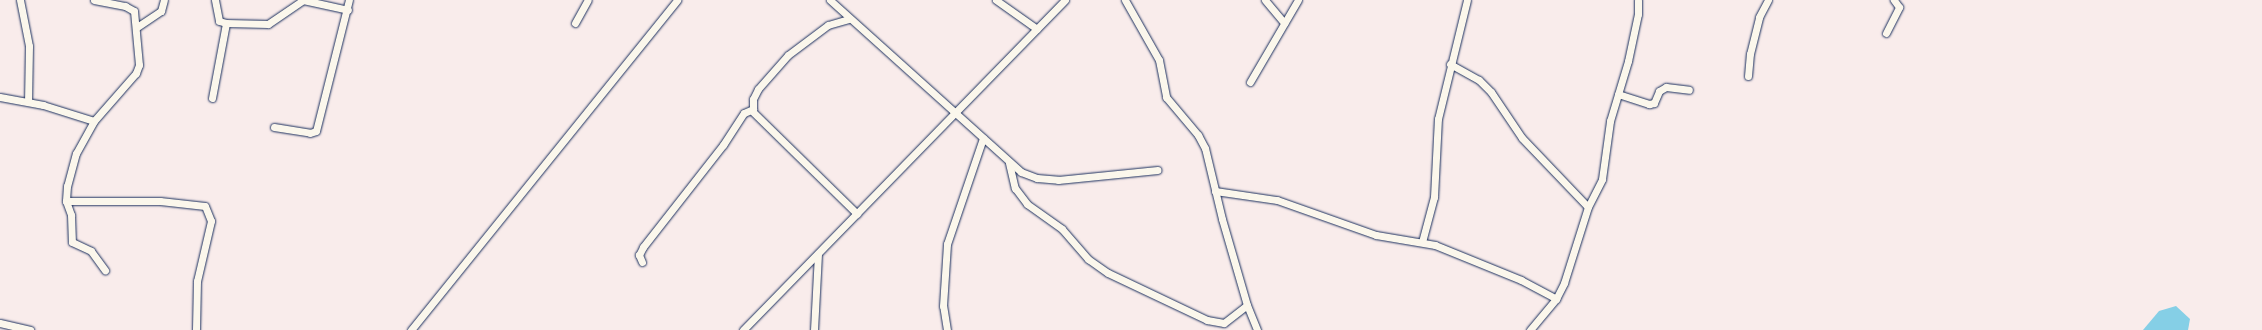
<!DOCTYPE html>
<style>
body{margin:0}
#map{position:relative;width:2262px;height:330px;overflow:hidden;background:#f9eceb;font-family:Sriracha,sans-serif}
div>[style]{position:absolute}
.water>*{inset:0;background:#85cfe6}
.roads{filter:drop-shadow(0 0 1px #1b2f5e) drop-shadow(0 0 1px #1b2f5e)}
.minor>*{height:7px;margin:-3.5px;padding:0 3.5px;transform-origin:3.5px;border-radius:3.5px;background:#fbf7ec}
span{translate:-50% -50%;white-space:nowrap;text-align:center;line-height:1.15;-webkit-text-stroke:3px #fbf7ec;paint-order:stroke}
</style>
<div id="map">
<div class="water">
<i style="clip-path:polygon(2176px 306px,2190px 319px,2188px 330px,2143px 330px,2159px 311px)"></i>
</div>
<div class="roads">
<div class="minor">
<i style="left:20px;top:0;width:47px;rotate:78.9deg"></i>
<i style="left:29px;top:46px;width:55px;rotate:91deg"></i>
<i style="left:94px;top:0;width:32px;rotate:11deg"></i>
<i style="left:125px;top:6px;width:10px;rotate:29deg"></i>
<i style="left:134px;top:11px;width:54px;rotate:84.7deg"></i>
<i style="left:139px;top:65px;width:9px;rotate:111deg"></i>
<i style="left:136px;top:73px;width:64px;rotate:131.2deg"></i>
<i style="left:94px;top:121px;width:37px;rotate:119deg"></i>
<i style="left:76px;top:153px;width:34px;rotate:105deg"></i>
<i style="left:67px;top:186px;width:15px;rotate:94deg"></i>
<i style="left:66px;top:201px;width:15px;rotate:70deg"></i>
<i style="left:71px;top:215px;width:27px;rotate:88deg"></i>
<i style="left:72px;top:242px;width:21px;rotate:25deg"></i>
<i style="left:91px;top:251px;width:24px;rotate:54deg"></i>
<i style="left:215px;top:0;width:21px;rotate:79deg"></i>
<i style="left:219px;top:21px;width:7px;rotate:16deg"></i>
<i style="left:830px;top:0;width:257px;rotate:42deg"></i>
<i style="left:1021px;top:172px;width:17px;rotate:21deg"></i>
<i style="left:1037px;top:178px;width:21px;rotate:5deg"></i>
<i style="left:1058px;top:180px;width:100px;rotate:-5.8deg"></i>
<i style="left:996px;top:0;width:50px;rotate:35.3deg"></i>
<i style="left:1125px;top:0;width:69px;rotate:60.5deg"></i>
<i style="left:1159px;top:60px;width:38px;rotate:79deg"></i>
<i style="left:1166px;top:97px;width:50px;rotate:49.9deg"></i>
<i style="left:1198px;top:135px;width:15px;rotate:62deg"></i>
<i style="left:1205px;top:148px;width:73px;rotate:76.5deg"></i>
<i style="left:1222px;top:219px;width:90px;rotate:73.8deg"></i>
<i style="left:1247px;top:305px;width:27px;rotate:68deg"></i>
<i style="left:1265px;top:0;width:30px;rotate:50deg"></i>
<i style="left:575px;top:23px;width:26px;rotate:-61deg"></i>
<i style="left:137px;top:27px;width:29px;rotate:-34deg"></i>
<i style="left:161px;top:11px;width:11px;rotate:-75deg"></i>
<i style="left:1886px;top:33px;width:29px;rotate:-63deg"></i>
<i style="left:1899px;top:7px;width:9px;rotate:-126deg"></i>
<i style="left:1450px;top:64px;width:33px;rotate:29deg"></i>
<i style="left:1479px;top:80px;width:17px;rotate:45deg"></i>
<i style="left:1491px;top:92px;width:55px;rotate:56deg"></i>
<i style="left:1522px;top:138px;width:95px;rotate:46.3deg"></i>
<i style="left:1748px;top:76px;width:22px;rotate:-85deg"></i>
<i style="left:1750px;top:54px;width:38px;rotate:-76deg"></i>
<i style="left:1759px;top:17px;width:19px;rotate:-62deg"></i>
<i style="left:1250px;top:82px;width:95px;rotate:-59.7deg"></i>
<i style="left:1618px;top:94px;width:33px;rotate:18deg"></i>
<i style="left:1649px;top:104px;width:5px;rotate:-11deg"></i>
<i style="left:1654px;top:103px;width:13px;rotate:-67deg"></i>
<i style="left:1659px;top:91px;width:8px;rotate:-30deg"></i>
<i style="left:1666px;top:87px;width:23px;rotate:7deg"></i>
<i style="left:0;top:97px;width:44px;rotate:10.5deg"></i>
<i style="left:43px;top:105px;width:53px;rotate:17.4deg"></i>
<i style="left:212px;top:98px;width:76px;rotate:-79.4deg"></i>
<i style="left:226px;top:23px;width:42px;rotate:1.4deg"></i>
<i style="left:268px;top:24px;width:42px;rotate:-34.4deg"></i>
<i style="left:303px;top:0;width:46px;rotate:12.5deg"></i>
<i style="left:752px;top:111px;width:147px;rotate:44.4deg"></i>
<i style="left:274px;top:127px;width:36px;rotate:9deg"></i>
<i style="left:310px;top:133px;width:6px;rotate:-18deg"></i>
<i style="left:316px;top:131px;width:135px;rotate:-75.9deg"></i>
<i style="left:1009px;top:163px;width:26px;rotate:77deg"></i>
<i style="left:1015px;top:188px;width:20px;rotate:53deg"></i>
<i style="left:1027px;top:204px;width:43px;rotate:35.5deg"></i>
<i style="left:1062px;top:229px;width:40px;rotate:49deg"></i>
<i style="left:1088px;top:259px;width:24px;rotate:35deg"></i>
<i style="left:1108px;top:273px;width:110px;rotate:25.4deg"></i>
<i style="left:1207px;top:320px;width:17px;rotate:10deg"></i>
<i style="left:1224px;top:323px;width:29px;rotate:-38deg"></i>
<i style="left:1215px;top:191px;width:63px;rotate:8.3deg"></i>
<i style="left:1277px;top:200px;width:105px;rotate:19.5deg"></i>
<i style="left:1376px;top:235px;width:60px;rotate:9.6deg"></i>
<i style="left:1435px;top:245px;width:93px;rotate:22.1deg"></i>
<i style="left:1521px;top:280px;width:40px;rotate:28deg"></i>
<i style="left:66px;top:201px;width:94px"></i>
<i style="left:160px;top:201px;width:45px;rotate:6.3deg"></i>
<i style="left:205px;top:206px;width:16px;rotate:68deg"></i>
<i style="left:211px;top:221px;width:62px;rotate:103.1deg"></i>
<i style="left:197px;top:281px;width:49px;rotate:91.2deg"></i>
<i style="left:1422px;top:242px;width:47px;rotate:-75.1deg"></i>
<i style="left:1434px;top:197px;width:78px;rotate:-87.1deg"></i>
<i style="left:1438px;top:119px;width:122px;rotate:-76.3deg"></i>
<i style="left:642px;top:262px;width:8px;rotate:-113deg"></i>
<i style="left:639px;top:255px;width:9px;rotate:-63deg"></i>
<i style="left:643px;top:247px;width:130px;rotate:-51.9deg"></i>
<i style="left:723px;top:145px;width:38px;rotate:-57deg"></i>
<i style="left:744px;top:113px;width:10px;rotate:-24deg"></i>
<i style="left:753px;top:109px;width:10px;rotate:-90deg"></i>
<i style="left:753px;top:99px;width:11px;rotate:-63deg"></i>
<i style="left:758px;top:89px;width:45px;rotate:-48.6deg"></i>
<i style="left:788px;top:55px;width:50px;rotate:-36.9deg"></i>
<i style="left:828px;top:25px;width:22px;rotate:-16deg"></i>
<i style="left:0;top:323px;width:31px;rotate:13deg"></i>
<i style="left:411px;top:330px;width:424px;rotate:-51.1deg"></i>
<i style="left:743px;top:330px;width:461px;rotate:-45.7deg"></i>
<i style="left:814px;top:330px;width:76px;rotate:-87deg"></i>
<i style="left:947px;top:330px;width:24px;rotate:-99deg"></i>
<i style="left:943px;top:306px;width:62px;rotate:-86.3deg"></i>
<i style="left:947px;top:244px;width:112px;rotate:-71.2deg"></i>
<i style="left:1530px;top:330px;width:40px;rotate:-50deg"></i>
<i style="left:1556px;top:299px;width:18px;rotate:-63deg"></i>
<i style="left:1564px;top:283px;width:80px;rotate:-72.5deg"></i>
<i style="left:1588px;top:207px;width:31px;rotate:-63deg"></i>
<i style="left:1602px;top:179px;width:59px;rotate:-82.1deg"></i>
<i style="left:1610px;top:121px;width:63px;rotate:-73.3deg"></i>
<i style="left:1628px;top:61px;width:48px;rotate:-78deg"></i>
<i style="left:1638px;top:14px;width:14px;rotate:-90deg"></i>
</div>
</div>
</div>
